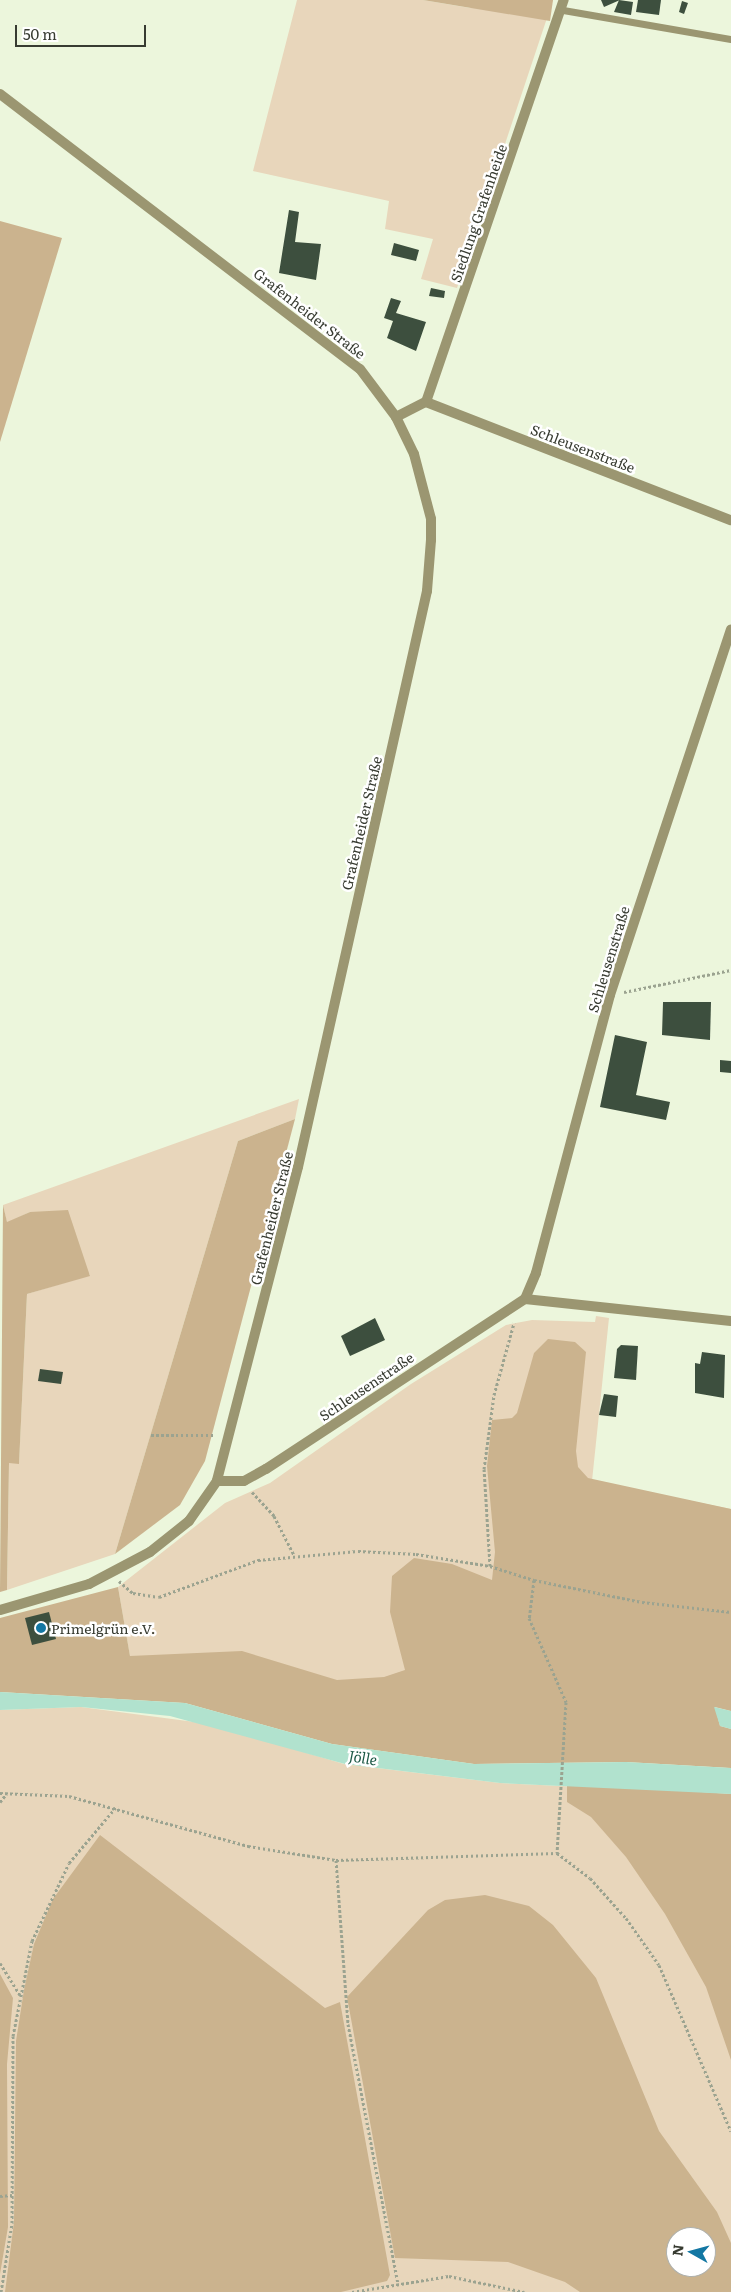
<!DOCTYPE html>
<meta charset="utf-8">
<style>
body{margin:0}
#map{position:relative;width:731px;height:2292px;overflow:hidden;background:#ecf6dc;font-family:Literata,serif}
div>[style]{position:absolute}
.green>*{inset:0;background:#e8d6bb}
.forest>*{inset:0;background:#cbb38e}
.water>*{inset:0;background:#b1e2ce}
.building>*{inset:0;background:#3d4f3e}
.path>*{height:3px;margin-top:-1.5px;transform-origin:0;background:repeating-linear-gradient(90deg,#9ba390 0 2.5px,transparent 0 5px)}
.lane>*{height:7px;margin:-3.5px;padding:0 3.5px;transform-origin:3.5px;border-radius:3.5px;background:#9b9671}
.street>*{height:10px;margin:-5px;padding:0 5px;transform-origin:5px;border-radius:5px;background:#9b9671}
.dots>*{width:14px;height:14px;translate:-50% -50%;box-sizing:border-box;border:2px solid #fff;border-radius:50%}
span{translate:-50% -50%;white-space:nowrap;text-align:center;line-height:1.15;-webkit-text-stroke:5px #fff;paint-order:stroke}
.street-label{font-size:14px;color:#373b31}
.poi-label{font-size:14px;color:#373b31}
.left{translate:0 -50%;text-align:left}
.water-label{font-size:15px;color:#1c5845;font-style:italic}
.north{position:absolute;left:666px;top:2227px;width:50px;height:50px;box-sizing:border-box;background:#fff;border:1px solid #afb1ad;border-radius:50%;rotate:277deg;font-size:14px;font-weight:700;line-height:20px;text-align:center;color:#373b31}
.north::after{content:'';display:block;margin:auto;width:18px;height:22px;background:#1377a3;clip-path:polygon(50% 0,100% 100%,50% 72%,0 100%)}
.scale{position:absolute;left:15px;top:25px;width:131px;height:22px;box-sizing:border-box;border:2px solid #373b31;border-top:0;padding-left:6px;font-size:15px;line-height:18px;white-space:nowrap;color:#373b31;-webkit-text-stroke:4px #fff;paint-order:stroke}
</style>
<div id="map">
<div class="green">
<i style="clip-path:polygon(297px 0,423px 0,470px 8px,553px 0,457px 288px,421px 279px,433px 239px,385px 229px,389px 201px,253px 171px)"></i>
<i style="clip-path:polygon(299px 1099px,295px 1119px,238px 1141px,115px 1554px,7px 1590px,9px 1463px,19px 1463px,27px 1294px,90px 1275px,30px 1212px,7px 1223px,3px 1205px)"></i>
<i style="clip-path:polygon(596px 1316px,609px 1318px,592px 1481px,731px 1509px,731px 1711px,715px 1707px,720px 1726px,731px 1729px,731px 1768px,137px 1697px,118px 1587px,225px 1503px,270px 1483px,411px 1384px,506px 1325px,532px 1320px,595px 1322px)"></i>
<i style="clip-path:polygon(evenodd,81px 1707px,210px 1724px,344px 1764px,500px 1783px,731px 1794px,731px 2292px,0 2292px,0 1710px,81px 1707px,676px 2237px,706px 2237px,706px 2267px,676px 2267px,676px 2237px)"></i>
</div>
<div class="forest">
<i style="clip-path:polygon(423px 0,553px 0,550px 21px)"></i>
<i style="clip-path:polygon(0 221px,62px 238px,0 442px)"></i>
<i style="clip-path:polygon(295px 1119px,205px 1461px,180px 1505px,115px 1554px,238px 1141px)"></i>
<i style="clip-path:polygon(3px 1205px,7px 1222px,30px 1212px,68px 1210px,90px 1276px,27px 1294px,19px 1464px,9px 1463px,7px 1590px,0 1592px)"></i>
<i style="clip-path:polygon(548px 1339px,575px 1342px,586px 1352px,576px 1451px,578px 1467px,588px 1478px,731px 1509px,731px 1711px,715px 1707px,720px 1726px,731px 1729px,731px 1768px,626px 1762px,474px 1764px,332px 1744px,185px 1703px,0 1692px,0 1618px,118px 1587px,130px 1656px,242px 1651px,337px 1680px,384px 1677px,405px 1670px,390px 1612px,392px 1576px,414px 1558px,452px 1564px,492px 1580px,495px 1552px,487px 1466px,492px 1420px,512px 1418px,517px 1413px,534px 1353px)"></i>
<i style="clip-path:polygon(567px 1783px,731px 1794px,731px 2060px,706px 1987px,665px 1914px,626px 1857px,591px 1817px,567px 1802px)"></i>
<i style="clip-path:polygon(100px 1835px,325px 2008px,340px 2002px,390px 2275px,387px 2281px,341px 2292px,5px 2292px,14px 2222px,16px 2041px,24px 1990px,34px 1944px,53px 1899px)"></i>
<i style="clip-path:polygon(evenodd,485px 1895px,529px 1906px,553px 1925px,596px 1978px,659px 2131px,717px 2212px,731px 2243px,731px 2292px,580px 2292px,565px 2282px,508px 2262px,395px 2258px,347px 1997px,428px 1910px,445px 1900px,485px 1895px,676px 2237px,706px 2237px,706px 2267px,676px 2267px,676px 2237px)"></i>
<i style="clip-path:polygon(0 1974px,13px 1998px,7px 2064px,8px 2227px,0 2274px)"></i>
</div>
<div class="water">
<i style="clip-path:polygon(0 1692px,185px 1703px,332px 1744px,474px 1764px,626px 1762px,731px 1768px,731px 1794px,500px 1783px,345px 1764px,170px 1716px,81px 1707px,0 1710px)"></i>
<i style="clip-path:polygon(714px 1707px,731px 1711px,731px 1729px,720px 1726px)"></i>
</div>
<div class="building">
<i style="clip-path:polygon(601px 0,620px 0,604px 7px)"></i>
<i style="clip-path:polygon(619px 0,633px 2px,631px 15px,614px 12px)"></i>
<i style="clip-path:polygon(638px 0,661px 0,659px 15px,636px 12px)"></i>
<i style="clip-path:polygon(682px 1px,688px 3px,684px 14px,679px 12px)"></i>
<i style="clip-path:polygon(289px 210px,299px 212px,295px 242px,321px 244px,316px 280px,279px 273px)"></i>
<i style="clip-path:polygon(394px 243px,419px 250px,416px 261px,391px 255px)"></i>
<i style="clip-path:polygon(431px 288px,445px 291px,444px 298px,429px 296px)"></i>
<i style="clip-path:polygon(391px 298px,401px 301px,396px 313px,426px 322px,416px 351px,387px 338px,393px 321px,384px 318px)"></i>
<i style="clip-path:polygon(663px 1002px,711px 1002px,710px 1040px,662px 1035px)"></i>
<i style="clip-path:polygon(615px 1035px,647px 1042px,636px 1095px,670px 1102px,666px 1120px,600px 1107px)"></i>
<i style="clip-path:polygon(720px 1060px,731px 1061px,731px 1073px,720px 1072px)"></i>
<i style="clip-path:polygon(375px 1318px,385px 1340px,350px 1356px,341px 1336px)"></i>
<i style="clip-path:polygon(621px 1345px,638px 1346px,636px 1380px,614px 1378px,617px 1349px)"></i>
<i style="clip-path:polygon(702px 1352px,725px 1355px,724px 1398px,695px 1393px,695px 1363px,700px 1364px)"></i>
<i style="clip-path:polygon(40px 1369px,63px 1372px,61px 1384px,38px 1381px)"></i>
<i style="clip-path:polygon(604px 1394px,618px 1396px,616px 1417px,599px 1415px)"></i>
<i style="clip-path:polygon(49px 1612px,56px 1639px,32px 1645px,25px 1618px)"></i>
</div>
<div class="path">
<i style="left:624px;top:992px;width:109px;rotate:-11.6deg"></i>
<i style="left:151px;top:1435px;width:65px"></i>
<i style="left:252px;top:1492px;width:33px;rotate:47deg"></i>
<i style="left:274px;top:1516px;width:44px;rotate:62.9deg"></i>
<i style="left:490px;top:1566px;width:97px;rotate:-93.5deg"></i>
<i style="left:484px;top:1469px;width:75px;rotate:-82.3deg"></i>
<i style="left:494px;top:1395px;width:75px;rotate:-74.5deg"></i>
<i style="left:534px;top:1580px;width:38px;rotate:97deg"></i>
<i style="left:529px;top:1618px;width:92px;rotate:66.2deg"></i>
<i style="left:566px;top:1702px;width:151px;rotate:93.4deg"></i>
<i style="left:119px;top:1581px;width:18px;rotate:41deg"></i>
<i style="left:133px;top:1593px;width:26px;rotate:9deg"></i>
<i style="left:159px;top:1597px;width:106px;rotate:-20.5deg"></i>
<i style="left:258px;top:1560px;width:100px;rotate:-5.1deg"></i>
<i style="left:358px;top:1551px;width:58px;rotate:3deg"></i>
<i style="left:416px;top:1554px;width:75px;rotate:9.2deg"></i>
<i style="left:490px;top:1566px;width:46px;rotate:17.7deg"></i>
<i style="left:534px;top:1580px;width:110px;rotate:11.5deg"></i>
<i style="left:642px;top:1602px;width:90px;rotate:6.4deg"></i>
<i style="left:0;top:1793px;width:69px;rotate:2.5deg"></i>
<i style="left:69px;top:1796px;width:186px;rotate:15.6deg"></i>
<i style="left:248px;top:1846px;width:89px;rotate:9deg"></i>
<i style="left:336px;top:1860px;width:221px;rotate:-1.8deg"></i>
<i style="left:0;top:1802px;width:11px;rotate:-52deg"></i>
<i style="left:557px;top:1853px;width:41px;rotate:37.1deg"></i>
<i style="left:590px;top:1878px;width:54px;rotate:48deg"></i>
<i style="left:626px;top:1918px;width:57px;rotate:54.9deg"></i>
<i style="left:659px;top:1965px;width:181px;rotate:66.6deg"></i>
<i style="left:336px;top:1860px;width:164px;rotate:85.8deg"></i>
<i style="left:348px;top:2024px;width:264px;rotate:79.1deg"></i>
<i style="left:0;top:1963px;width:38px;rotate:58deg"></i>
<i style="left:0;top:2196px;width:12px;rotate:-5deg"></i>
<i style="left:1px;top:2292px;width:70px;rotate:-80.9deg"></i>
<i style="left:12px;top:2223px;width:187px;rotate:-89.7deg"></i>
<i style="left:13px;top:2036px;width:97px;rotate:-78.7deg"></i>
<i style="left:32px;top:1941px;width:86px;rotate:-64.6deg"></i>
<i style="left:69px;top:1863px;width:75px;rotate:-49.9deg"></i>
<i style="left:352px;top:2292px;width:98px;rotate:-9.4deg"></i>
<i style="left:449px;top:2276px;width:77px;rotate:12deg"></i>
</div>
<div class="lane">
<i style="left:563px;top:10px;width:170px;rotate:9.8deg"></i>
</div>
<div class="street">
<i style="left:0;top:94px;width:453px;rotate:37.4deg"></i>
<i style="left:360px;top:369px;width:60px;rotate:53.1deg"></i>
<i style="left:396px;top:417px;width:41px;rotate:64.1deg"></i>
<i style="left:414px;top:454px;width:67px;rotate:75.3deg"></i>
<i style="left:431px;top:519px;width:21px;rotate:90deg"></i>
<i style="left:431px;top:540px;width:51px;rotate:94.5deg"></i>
<i style="left:427px;top:591px;width:590px;rotate:102.62deg"></i>
<i style="left:298px;top:1167px;width:324px;rotate:104.5deg"></i>
<i style="left:217px;top:1481px;width:49px;rotate:125deg"></i>
<i style="left:189px;top:1521px;width:50px;rotate:141.5deg"></i>
<i style="left:150px;top:1552px;width:69px;rotate:152.3deg"></i>
<i style="left:89px;top:1584px;width:93px;rotate:163.7deg"></i>
<i style="left:426px;top:402px;width:327px;rotate:21.2deg"></i>
<i style="left:396px;top:417px;width:34px;rotate:-27deg"></i>
<i style="left:426px;top:402px;width:425px;rotate:-71.1deg"></i>
<i style="left:525px;top:1299px;width:207px;rotate:6.1deg"></i>
<i style="left:217px;top:1481px;width:27px"></i>
<i style="left:244px;top:1481px;width:25px;rotate:-29deg"></i>
<i style="left:266px;top:1469px;width:310px;rotate:-33.3deg"></i>
<i style="left:525px;top:1299px;width:28px;rotate:-67deg"></i>
<i style="left:536px;top:1273px;width:288px;rotate:-75.1deg"></i>
<i style="left:610px;top:995px;width:385px;rotate:-71.7deg"></i>
</div>
<div class="dots">
<i style="left:41px;top:1628px;background:#1377a3"></i>
</div>
<div class="street-label">
<span style="left:478px;top:213px;rotate:-71deg">Siedlung Grafenheide</span>
<span style="left:310px;top:313px;rotate:38deg">Grafenheider Straße</span>
<span style="left:583px;top:448px;rotate:21deg">Schleusenstraße</span>
<span style="left:361px;top:823px;rotate:-77deg">Grafenheider Straße</span>
<span style="left:608px;top:959px;rotate:-73deg">Schleusenstraße</span>
<span style="left:271px;top:1218px;rotate:-76deg">Grafenheider Straße</span>
<span style="left:366px;top:1386px;rotate:-34deg">Schleusenstraße</span>
</div>
<div class="poi-label">
<span class="left" style="left:51px;top:1628px">Primelgrün e.V.</span>
</div>
<div class="water-label">
<span style="left:363px;top:1757px;rotate:9deg">Jölle</span>
</div>
<div class="north">N</div>
<div class="scale">50 m</div>
</div>
